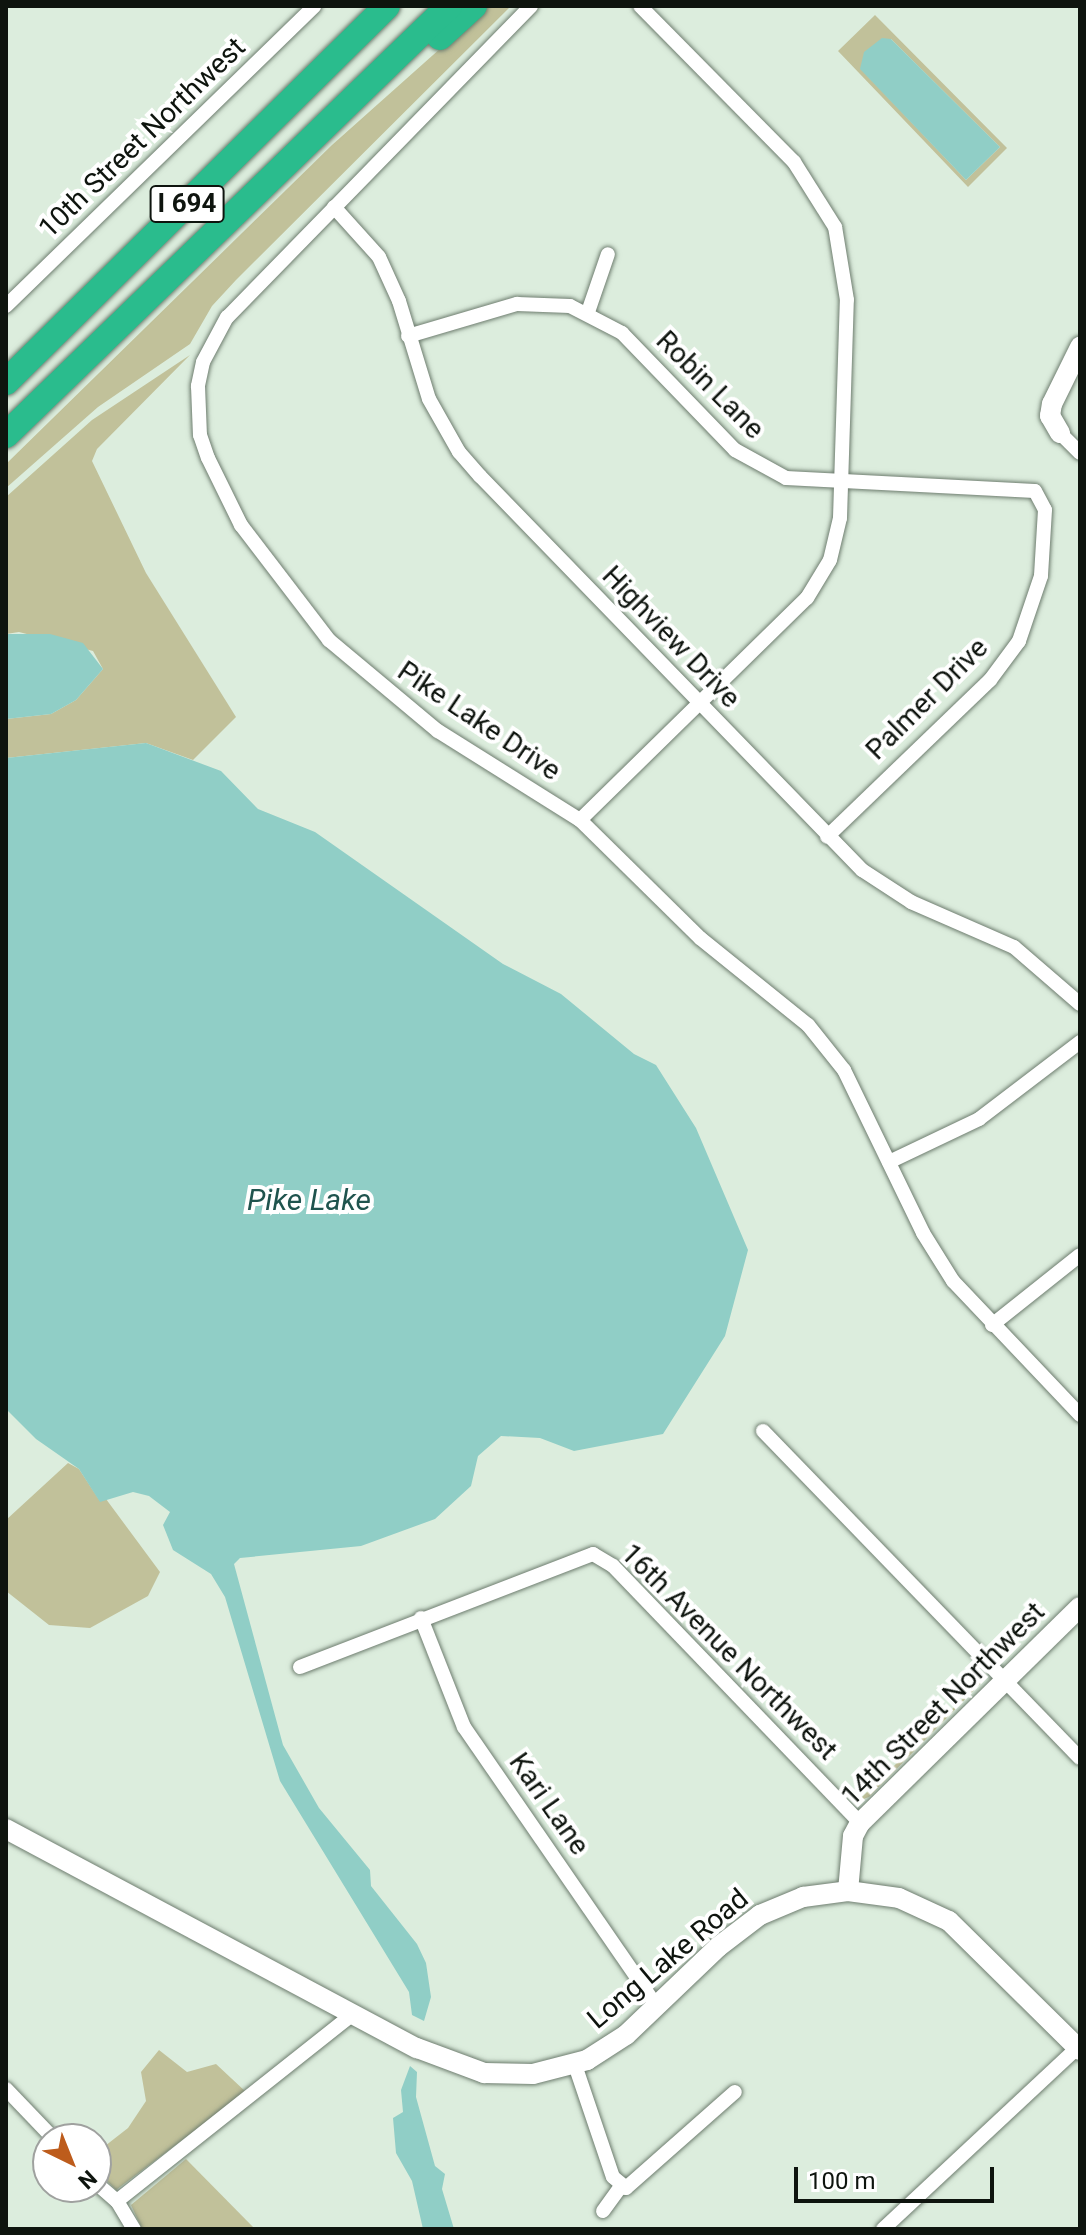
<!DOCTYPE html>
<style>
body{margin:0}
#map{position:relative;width:1086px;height:2235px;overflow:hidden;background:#dceddd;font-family:Roboto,sans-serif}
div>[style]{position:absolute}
.green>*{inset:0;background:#c1c19a}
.water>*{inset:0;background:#90cec6}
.roads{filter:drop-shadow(0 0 2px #6e7d6f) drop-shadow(0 0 2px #6e7d6f)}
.street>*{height:14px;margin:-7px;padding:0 7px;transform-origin:7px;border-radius:7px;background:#fff}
.secondary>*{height:20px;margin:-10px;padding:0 10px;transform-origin:10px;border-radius:10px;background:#fff}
.highway>*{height:26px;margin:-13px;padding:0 13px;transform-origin:13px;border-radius:13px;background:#2abc8d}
span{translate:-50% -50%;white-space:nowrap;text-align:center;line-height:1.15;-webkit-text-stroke:8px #fff;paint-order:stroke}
.shield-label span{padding:2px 6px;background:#fff;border:2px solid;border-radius:6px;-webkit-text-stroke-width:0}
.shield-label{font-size:26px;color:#0e140e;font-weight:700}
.street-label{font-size:28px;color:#0e140e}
.water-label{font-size:30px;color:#1f544e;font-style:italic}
.frame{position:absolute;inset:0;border:8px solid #0e140e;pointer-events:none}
.north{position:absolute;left:32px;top:2123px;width:80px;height:80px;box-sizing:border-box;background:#fff;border:2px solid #9fa19f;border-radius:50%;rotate:137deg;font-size:22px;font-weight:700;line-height:32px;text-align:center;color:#0e140e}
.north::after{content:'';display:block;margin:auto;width:28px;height:36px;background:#bd5c1c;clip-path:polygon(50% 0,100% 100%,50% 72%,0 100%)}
.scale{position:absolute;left:794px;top:2167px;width:200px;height:36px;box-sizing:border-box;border:4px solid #0e140e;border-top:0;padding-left:10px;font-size:24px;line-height:28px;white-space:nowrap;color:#0e140e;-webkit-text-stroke:6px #fff;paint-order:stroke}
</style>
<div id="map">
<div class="green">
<i style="clip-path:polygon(488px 6px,511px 6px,236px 280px,212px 306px,190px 344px,98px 407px,6px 488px,6px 464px,332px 145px)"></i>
<i style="clip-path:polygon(evenodd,875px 15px,1007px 148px,968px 187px,838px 51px,875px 15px,891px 39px,1000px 147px,966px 180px,861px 69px,891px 39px)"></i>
<i style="clip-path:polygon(190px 355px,97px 449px,92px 461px,146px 573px,236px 717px,193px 760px,146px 743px,6px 758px,6px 719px,51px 714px,76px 700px,103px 669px,93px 651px,19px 632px,6px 634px,6px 497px,92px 420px)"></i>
<i style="clip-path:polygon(68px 1463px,79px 1469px,100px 1501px,106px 1499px,160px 1572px,148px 1596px,90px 1628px,49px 1625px,6px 1591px,6px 1520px)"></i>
<i style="clip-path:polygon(986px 1678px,869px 1797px,858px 1801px,984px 1678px)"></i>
<i style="clip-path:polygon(159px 2050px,187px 2072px,216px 2064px,246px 2092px,116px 2190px,96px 2170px,96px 2153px,128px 2128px,146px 2101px,141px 2072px)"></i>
<i style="clip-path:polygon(186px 2159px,255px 2229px,142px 2229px,131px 2205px)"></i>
</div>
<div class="water">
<i style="clip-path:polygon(882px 38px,891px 39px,1000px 147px,966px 180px,860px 69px,864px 52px)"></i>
<i style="clip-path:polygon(6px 634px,50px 634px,83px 643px,103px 669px,76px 700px,51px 714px,6px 719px)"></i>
<i style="clip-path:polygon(146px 743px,221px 771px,258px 809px,315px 832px,503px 964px,561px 994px,634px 1054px,656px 1065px,696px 1128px,748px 1250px,725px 1336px,663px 1434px,574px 1451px,540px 1438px,501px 1436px,478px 1456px,471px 1486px,435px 1519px,361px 1546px,240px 1558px,234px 1564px,283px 1745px,319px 1808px,370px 1870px,371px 1886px,417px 1944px,426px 1963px,431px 1997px,424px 2021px,412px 2015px,409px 1992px,280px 1781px,225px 1597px,211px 1574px,173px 1550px,163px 1525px,170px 1512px,149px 1496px,133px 1492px,100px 1502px,79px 1469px,36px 1439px,6px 1409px,6px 758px)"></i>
<i style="clip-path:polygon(410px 2066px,417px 2072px,416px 2097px,435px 2166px,445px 2174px,442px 2189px,454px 2229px,423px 2229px,412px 2181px,396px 2153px,393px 2118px,403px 2112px,401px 2090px)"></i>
</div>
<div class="roads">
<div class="street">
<i style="left:531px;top:6px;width:435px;rotate:134.3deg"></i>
<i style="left:227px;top:317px;width:51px;rotate:118.1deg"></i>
<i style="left:203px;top:362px;width:25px;rotate:102deg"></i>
<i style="left:198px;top:386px;width:49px;rotate:87.7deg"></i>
<i style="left:200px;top:435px;width:24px;rotate:71deg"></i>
<i style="left:208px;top:458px;width:75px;rotate:63.8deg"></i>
<i style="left:241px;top:525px;width:145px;rotate:52.6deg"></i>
<i style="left:329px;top:640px;width:142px;rotate:39.9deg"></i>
<i style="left:438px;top:731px;width:168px;rotate:32.1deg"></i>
<i style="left:580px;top:820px;width:168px;rotate:44.5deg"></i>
<i style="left:700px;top:938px;width:139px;rotate:38.9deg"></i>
<i style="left:808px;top:1025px;width:58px;rotate:51.3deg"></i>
<i style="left:844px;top:1070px;width:181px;rotate:64.1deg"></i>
<i style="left:923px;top:1233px;width:57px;rotate:58deg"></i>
<i style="left:953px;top:1281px;width:185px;rotate:46.5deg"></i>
<i style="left:334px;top:207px;width:67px;rotate:48deg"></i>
<i style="left:379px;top:257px;width:48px;rotate:65.6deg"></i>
<i style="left:399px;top:301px;width:102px;rotate:73deg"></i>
<i style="left:429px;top:399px;width:61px;rotate:60.5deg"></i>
<i style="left:459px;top:452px;width:32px;rotate:49deg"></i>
<i style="left:480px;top:476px;width:549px;rotate:45.89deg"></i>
<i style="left:862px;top:870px;width:59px;rotate:33.1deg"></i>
<i style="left:911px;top:902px;width:112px;rotate:23.6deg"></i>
<i style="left:1014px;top:947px;width:87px;rotate:40.8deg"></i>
<i style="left:6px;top:306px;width:430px;rotate:-44.2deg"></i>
<i style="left:588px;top:312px;width:61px;rotate:-71deg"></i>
<i style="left:408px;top:336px;width:114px;rotate:-16.4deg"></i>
<i style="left:517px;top:304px;width:53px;rotate:2.2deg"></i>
<i style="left:570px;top:306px;width:59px;rotate:27.4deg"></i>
<i style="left:622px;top:333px;width:163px;rotate:46deg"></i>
<i style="left:735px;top:450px;width:58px;rotate:28.8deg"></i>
<i style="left:786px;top:478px;width:249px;rotate:3deg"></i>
<i style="left:1035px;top:491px;width:21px;rotate:62deg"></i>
<i style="left:1045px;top:510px;width:66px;rotate:93.5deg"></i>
<i style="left:1041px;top:576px;width:69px;rotate:108.7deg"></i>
<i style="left:1019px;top:641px;width:49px;rotate:126.6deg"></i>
<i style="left:990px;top:680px;width:226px;rotate:136.1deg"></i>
<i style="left:1060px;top:433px;width:28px;rotate:45deg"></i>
<i style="left:580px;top:820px;width:318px;rotate:-44.4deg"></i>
<i style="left:807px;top:598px;width:44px;rotate:-58.8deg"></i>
<i style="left:830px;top:560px;width:43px;rotate:-76.6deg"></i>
<i style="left:840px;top:518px;width:218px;rotate:-88.2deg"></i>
<i style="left:847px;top:300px;width:74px;rotate:-99.3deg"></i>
<i style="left:835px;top:227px;width:77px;rotate:-122.2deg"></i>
<i style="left:794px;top:162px;width:219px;rotate:-134.6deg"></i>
<i style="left:889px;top:1162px;width:100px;rotate:-25.5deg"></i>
<i style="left:979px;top:1119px;width:127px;rotate:-37.3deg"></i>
<i style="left:992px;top:1325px;width:112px;rotate:-38.5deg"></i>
<i style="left:763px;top:1431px;width:455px;rotate:45.9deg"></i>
<i style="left:421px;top:1618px;width:117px;rotate:68.5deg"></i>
<i style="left:464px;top:1727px;width:340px;rotate:55.4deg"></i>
<i style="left:300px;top:1667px;width:314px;rotate:-21.1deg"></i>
<i style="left:593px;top:1554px;width:23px;rotate:31deg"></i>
<i style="left:613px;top:1566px;width:356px;rotate:46.1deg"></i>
<i style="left:575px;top:2065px;width:118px;rotate:71.3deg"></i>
<i style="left:613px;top:2177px;width:17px;rotate:40deg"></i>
<i style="left:626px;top:2188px;width:145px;rotate:-41.4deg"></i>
<i style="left:6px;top:2089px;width:69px;rotate:46.2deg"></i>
<i style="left:96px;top:2183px;width:28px;rotate:41deg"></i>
<i style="left:117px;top:2201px;width:33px;rotate:59deg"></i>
<i style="left:117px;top:2201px;width:301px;rotate:-38.4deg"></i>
<i style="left:603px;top:2211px;width:31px;rotate:-54deg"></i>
<i style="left:883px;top:2229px;width:267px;rotate:-43deg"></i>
</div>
<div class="secondary">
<i style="left:1060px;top:433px;width:20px;rotate:-120deg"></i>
<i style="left:1050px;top:416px;width:12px;rotate:-81deg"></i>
<i style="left:1052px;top:404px;width:64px;rotate:-63.8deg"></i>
<i style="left:6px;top:1829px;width:466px;rotate:28.1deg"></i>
<i style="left:417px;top:2048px;width:72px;rotate:20.5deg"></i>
<i style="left:484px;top:2073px;width:49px;rotate:1.2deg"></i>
<i style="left:533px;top:2074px;width:56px;rotate:-14.5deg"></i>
<i style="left:587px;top:2060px;width:46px;rotate:-32.7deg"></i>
<i style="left:626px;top:2035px;width:127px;rotate:-43.7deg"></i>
<i style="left:718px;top:1947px;width:53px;rotate:-37.3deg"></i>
<i style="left:760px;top:1915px;width:47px;rotate:-22.7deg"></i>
<i style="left:803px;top:1897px;width:45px;rotate:-7.6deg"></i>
<i style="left:848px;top:1891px;width:51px;rotate:7.8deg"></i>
<i style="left:899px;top:1898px;width:55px;rotate:24.7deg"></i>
<i style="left:949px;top:1921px;width:184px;rotate:44.6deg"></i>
<i style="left:848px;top:1891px;width:55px;rotate:-84.8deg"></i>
<i style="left:853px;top:1836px;width:15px;rotate:-62deg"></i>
<i style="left:860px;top:1823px;width:308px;rotate:-44.5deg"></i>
</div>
<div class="highway">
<i style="left:440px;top:37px;width:46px;rotate:-42.4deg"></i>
<i style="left:6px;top:382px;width:535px;rotate:-44.62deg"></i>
<i style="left:6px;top:435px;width:617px;rotate:-44.08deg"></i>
</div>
</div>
<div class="shield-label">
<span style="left:187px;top:204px">I 694</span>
</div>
<div class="street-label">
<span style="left:142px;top:138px;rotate:-44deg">10th Street Northwest</span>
<span style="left:710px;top:385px;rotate:45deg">Robin Lane</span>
<span style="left:671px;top:637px;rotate:46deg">Highview Drive</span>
<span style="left:927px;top:699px;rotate:-45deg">Palmer Drive</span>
<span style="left:479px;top:721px;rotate:34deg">Pike Lake Drive</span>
<span style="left:729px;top:1652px;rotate:45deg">16th Avenue Northwest</span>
<span style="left:943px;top:1704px;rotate:-45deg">14th Street Northwest</span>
<span style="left:549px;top:1804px;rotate:55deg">Kari Lane</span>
<span style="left:668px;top:1959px;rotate:-40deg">Long Lake Road</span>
</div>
<div class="water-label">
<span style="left:309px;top:1200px">Pike Lake</span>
</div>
<div class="frame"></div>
<div class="north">N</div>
<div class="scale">100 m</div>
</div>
